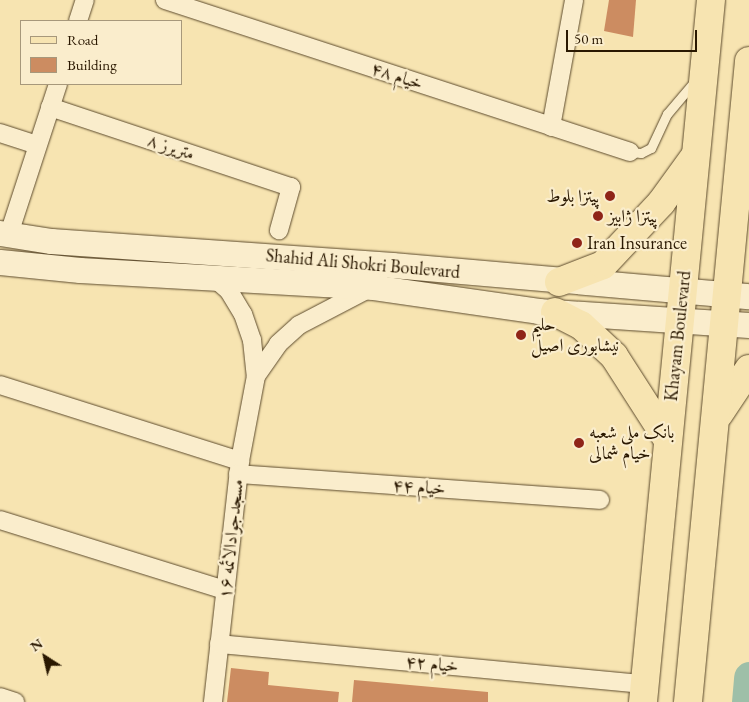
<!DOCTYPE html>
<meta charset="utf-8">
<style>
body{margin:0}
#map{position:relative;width:749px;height:702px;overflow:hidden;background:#f7e4b1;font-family:"EB Garamond",Amiri,serif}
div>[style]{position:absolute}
.river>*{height:31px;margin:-15.5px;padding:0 15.5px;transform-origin:15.5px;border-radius:15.5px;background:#9ebfa8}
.building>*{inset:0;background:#cc8c61}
.roads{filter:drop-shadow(0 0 1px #5d4b2d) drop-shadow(0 0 1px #5d4b2d)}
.service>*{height:9px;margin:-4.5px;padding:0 4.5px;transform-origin:4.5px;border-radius:4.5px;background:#faedcc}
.minor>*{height:18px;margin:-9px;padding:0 9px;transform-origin:9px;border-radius:9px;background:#faedcc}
.secondary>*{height:25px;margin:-12.5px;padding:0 12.5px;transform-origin:12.5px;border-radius:12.5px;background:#faedcc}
.primary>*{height:28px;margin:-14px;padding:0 14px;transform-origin:14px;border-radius:14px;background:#f7e4b1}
.dots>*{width:14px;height:14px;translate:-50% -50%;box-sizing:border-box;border:2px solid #faedcc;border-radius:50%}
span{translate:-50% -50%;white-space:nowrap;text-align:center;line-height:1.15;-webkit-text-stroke:4.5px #faedcc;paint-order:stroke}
.street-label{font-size:18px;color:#2a1801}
.poi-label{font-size:18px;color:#2a1801}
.right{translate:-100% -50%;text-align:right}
.left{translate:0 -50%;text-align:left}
.legend{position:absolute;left:20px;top:20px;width:162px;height:65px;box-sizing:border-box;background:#faedcc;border:1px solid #a7987b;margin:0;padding:6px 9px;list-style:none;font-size:15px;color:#2a1801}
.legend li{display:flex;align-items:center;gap:10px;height:25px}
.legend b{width:25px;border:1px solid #a7987b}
.north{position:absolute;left:20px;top:632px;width:50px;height:50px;-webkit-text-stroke:4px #faedcc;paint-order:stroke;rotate:325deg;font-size:14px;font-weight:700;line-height:20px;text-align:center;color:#2a1801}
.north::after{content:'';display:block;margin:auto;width:18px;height:22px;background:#2a1801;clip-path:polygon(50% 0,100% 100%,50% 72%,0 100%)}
.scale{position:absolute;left:566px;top:30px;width:131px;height:22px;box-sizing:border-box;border:2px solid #2a1801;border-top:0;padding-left:6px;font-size:15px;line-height:18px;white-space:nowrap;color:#2a1801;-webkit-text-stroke:4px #faedcc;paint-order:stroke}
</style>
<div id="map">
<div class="river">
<i style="left:747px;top:702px;width:25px;rotate:-85deg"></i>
</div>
<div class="building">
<i style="clip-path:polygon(609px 0,636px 0,633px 37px,604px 31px)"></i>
<i style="clip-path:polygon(231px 668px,269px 672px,268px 685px,339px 692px,338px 702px,227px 702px)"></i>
<i style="clip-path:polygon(354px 680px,488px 692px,488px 702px,352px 702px)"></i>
</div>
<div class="roads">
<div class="service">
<i style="left:630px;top:152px;width:11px;rotate:5deg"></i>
<i style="left:641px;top:153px;width:11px;rotate:-27deg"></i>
<i style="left:651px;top:148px;width:38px;rotate:-65deg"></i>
<i style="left:667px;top:114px;width:43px;rotate:-49.7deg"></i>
</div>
<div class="minor">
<i style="left:165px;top:0;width:489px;rotate:18.1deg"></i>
<i style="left:78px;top:21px;width:22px;rotate:-72deg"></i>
<i style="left:50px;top:107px;width:254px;rotate:18.4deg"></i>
<i style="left:291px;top:187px;width:45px;rotate:105.6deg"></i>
<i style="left:551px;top:127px;width:129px;rotate:-79.7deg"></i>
<i style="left:0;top:133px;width:39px;rotate:18deg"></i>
<i style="left:9px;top:234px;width:158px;rotate:-71.9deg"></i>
<i style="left:213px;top:277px;width:21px;rotate:41deg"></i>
<i style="left:229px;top:291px;width:27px;rotate:59deg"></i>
<i style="left:243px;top:314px;width:28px;rotate:71deg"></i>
<i style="left:252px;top:340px;width:36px;rotate:84deg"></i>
<i style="left:256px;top:376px;width:86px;rotate:100.7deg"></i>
<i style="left:240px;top:461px;width:243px;rotate:96.4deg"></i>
<i style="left:256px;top:376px;width:39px;rotate:-55deg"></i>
<i style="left:278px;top:344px;width:28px;rotate:-42deg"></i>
<i style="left:299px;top:325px;width:82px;rotate:-27.5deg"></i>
<i style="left:0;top:385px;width:252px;rotate:17.6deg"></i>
<i style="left:238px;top:474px;width:363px;rotate:4.1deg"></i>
<i style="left:0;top:520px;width:236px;rotate:17.3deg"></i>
<i style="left:219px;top:644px;width:428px;rotate:5.4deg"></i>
<i style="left:0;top:697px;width:16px;rotate:18deg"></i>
</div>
<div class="secondary">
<i style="left:0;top:233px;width:52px;rotate:8.9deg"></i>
<i style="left:51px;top:241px;width:342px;rotate:4deg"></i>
<i style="left:392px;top:265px;width:358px;rotate:5deg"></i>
<i style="left:0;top:262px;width:80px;rotate:5.7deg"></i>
<i style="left:80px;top:270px;width:292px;rotate:3.3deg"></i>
<i style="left:372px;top:287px;width:168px;rotate:8.2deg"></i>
<i style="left:538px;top:311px;width:211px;rotate:3.8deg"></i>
</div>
<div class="primary">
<i style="left:559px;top:282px;width:47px;rotate:-21.1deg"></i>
<i style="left:603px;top:265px;width:85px;rotate:-46.9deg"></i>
<i style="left:661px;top:203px;width:58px;rotate:-54.1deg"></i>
<i style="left:555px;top:312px;width:29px;rotate:27deg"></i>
<i style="left:581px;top:325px;width:45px;rotate:43.2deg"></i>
<i style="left:614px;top:356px;width:100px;rotate:57.3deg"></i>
<i style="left:719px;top:414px;width:54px;rotate:-56.3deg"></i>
<i style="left:643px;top:702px;width:705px;rotate:-84.47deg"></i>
<i style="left:688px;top:702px;width:644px;rotate:-84.56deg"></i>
</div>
</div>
<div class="dots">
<i style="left:610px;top:196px;background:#8f2418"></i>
<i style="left:598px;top:216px;background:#8f2418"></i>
<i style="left:577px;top:243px;background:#8f2418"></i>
<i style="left:521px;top:335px;background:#8f2418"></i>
<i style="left:579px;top:443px;background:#8f2418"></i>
</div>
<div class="street-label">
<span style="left:397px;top:76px;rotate:18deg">خیام ۴۸</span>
<span style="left:171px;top:147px;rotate:18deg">۸ متریرز</span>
<span style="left:363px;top:264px;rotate:5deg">Shahid Ali Shokri Boulevard</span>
<span style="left:678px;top:336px;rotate:-84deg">Khayam Boulevard</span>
<span style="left:419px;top:487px;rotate:4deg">خیام ۴۴</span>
<span style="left:231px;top:539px;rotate:-84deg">مسجدجوادالائمه ۱۶</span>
<span style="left:432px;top:664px;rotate:5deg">خیام ۴۲</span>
</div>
<div class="poi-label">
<span class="right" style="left:600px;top:196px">پیتزا بلوط</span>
<span class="left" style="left:608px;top:216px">پیتزا ژابیز</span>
<span class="left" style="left:587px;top:243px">Iran Insurance</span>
<span class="left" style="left:531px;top:335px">حلیم<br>نیشابوری اصیل</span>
<span class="left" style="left:589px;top:443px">بانک ملی شعبه<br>خیام شمالی</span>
</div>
<ul class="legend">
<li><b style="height:6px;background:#f7e4b1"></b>Road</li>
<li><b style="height:14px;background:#cc8c61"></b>Building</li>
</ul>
<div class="north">N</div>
<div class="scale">50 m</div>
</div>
